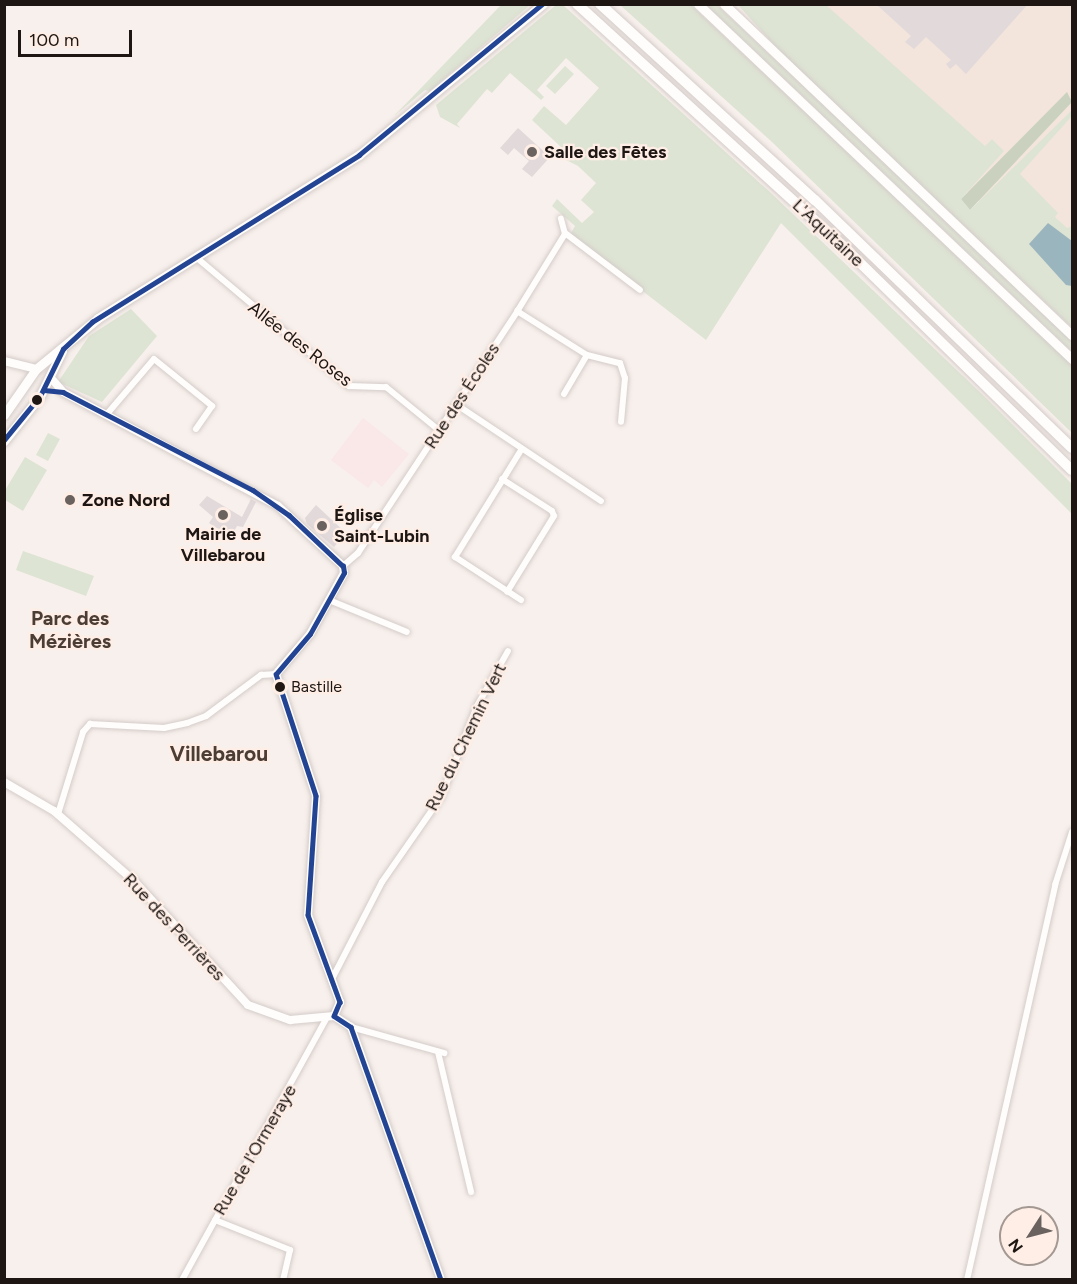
<!DOCTYPE html>
<meta charset="utf-8">
<style>
body{margin:0}
#map{position:relative;width:1077px;height:1284px;overflow:hidden;background:#f8f0ec;font-family:Figtree,sans-serif}
div>[style]{position:absolute}
.commercial>*{inset:0;background:#f3e5db}
.education>*{inset:0;background:#fae7e8}
.green>*{inset:0;background:#dee4d4}
.forest>*{inset:0;background:#cad2bf}
.water>*{inset:0;background:#9bb5be}
.building>*{inset:0;background:#e1d9da}
.roads{filter:drop-shadow(0 0 2px #d4ccc9) drop-shadow(0 0 2px #d4ccc9)}
.street>*{height:6px;margin:-3px;padding:0 3px;transform-origin:3px;border-radius:3px;background:#fefdfc}
.secondary>*{height:8px;margin:-4px;padding:0 4px;transform-origin:4px;border-radius:4px;background:#fefdfc}
.primary>*{height:9px;margin:-4.5px;padding:0 4.5px;transform-origin:4.5px;border-radius:4.5px;background:#fefdfc}
.highway>*{height:10px;margin:-5px;padding:0 5px;transform-origin:5px;border-radius:5px;background:#fefdfc}
.bus-1>*{height:4.5px;margin:-2.25px;padding:0 2.25px;transform-origin:2.25px;border-radius:2.25px;background:#234393}
.dots>*{width:16px;height:16px;translate:-50% -50%;box-sizing:border-box;border:3px solid #feeee6;border-radius:50%}
span{translate:-50% -50%;white-space:nowrap;text-align:center;line-height:1.15;-webkit-text-stroke:4.5px #feeee6;paint-order:stroke}
.bus-label{font-size:16px;color:#1d1613}
.left{translate:0 -50%;text-align:left}
.poi-label{font-size:18px;color:#1d1613;font-weight:700}
.street-label{font-size:18px;color:#1d1613}
.neighbourhood-label{font-size:20px;color:#4b3c34;font-weight:700}
.quarter-label{font-size:21px;color:#4b3c34;font-weight:700}
.frame{position:absolute;inset:0;border:6px solid #1d1613;pointer-events:none}
.north{position:absolute;left:999px;top:1206px;width:60px;height:60px;box-sizing:border-box;background:#feeee6;border:2px solid #a49892;border-radius:50%;rotate:234deg;font-size:16px;font-weight:700;line-height:24px;text-align:center;color:#1d1613}
.north::after{content:'';display:block;margin:auto;width:21px;height:27px;background:#6a625f;clip-path:polygon(50% 0,100% 100%,50% 72%,0 100%)}
.scale{position:absolute;left:18px;top:30px;width:114px;height:27px;box-sizing:border-box;border:3px solid #1d1613;border-top:0;padding-left:8px;font-size:18px;line-height:21px;white-space:nowrap;color:#1d1613;-webkit-text-stroke:4px #feeee6;paint-order:stroke}
</style>
<div id="map">
<div class="commercial">
<i style="clip-path:polygon(755px 5px,1072px 5px,1072px 291px,983px 205px)"></i>
</div>
<div class="education">
<i style="clip-path:polygon(363px 418px,409px 454px,382px 487px,374px 480px,368px 488px,331px 460px)"></i>
</div>
<div class="green">
<i style="clip-path:polygon(501px 5px,530px 5px,430px 91px,425px 90px,394px 116px)"></i>
<i style="clip-path:polygon(556px 5px,563px 5px,771px 193px,984px 396px,1072px 484px,1072px 514px,781px 223px,706px 340px,570px 235px,575px 226px,552px 206px,557px 199px,582px 223px,594px 212px,581px 200px,596px 183px,578px 166px,556px 155px,562px 148px,532px 120px,544px 106px,566px 125px,599px 88px,566px 58px,537px 90px,544px 97px,541px 100px,510px 73px,492px 93px,487px 89px,457px 124px,460px 128px,440px 117px,436px 105px)"></i>
<i style="clip-path:polygon(620px 5px,691px 5px,1019px 313px,1072px 365px,1072px 433px,772px 142px)"></i>
<i style="clip-path:polygon(706px 5px,717px 5px,993px 264px,1072px 342px,1072px 352px)"></i>
<i style="clip-path:polygon(738px 5px,826px 5px,985px 146px,992px 139px,1004px 151px,961px 199px,970px 210px,1072px 110px,1072px 116px,1020px 174px,1058px 213px,1055px 217px,1067px 228px,1072px 226px,1072px 328px,786px 58px)"></i>
<i style="clip-path:polygon(565px 66px,574px 74px,555px 94px,546px 86px)"></i>
<i style="clip-path:polygon(131px 309px,157px 336px,102px 402px,58px 382px,89px 336px)"></i>
<i style="clip-path:polygon(48px 433px,60px 439px,48px 461px,36px 455px)"></i>
<i style="clip-path:polygon(25px 457px,47px 470px,23px 511px,5px 500px,4px 492px)"></i>
<i style="clip-path:polygon(23px 551px,94px 576px,86px 596px,16px 570px)"></i>
</div>
<div class="forest">
<i style="clip-path:polygon(1067px 92px,1072px 102px,970px 210px,961px 199px)"></i>
</div>
<div class="water">
<i style="clip-path:polygon(1048px 223px,1072px 241px,1072px 286px,1066px 285px,1029px 244px)"></i>
</div>
<div class="building">
<i style="clip-path:polygon(876px 4px,1028px 4px,966px 74px,956px 64px,950px 69px,946px 64px,951px 60px,926px 37px,914px 49px,905px 42px,911px 36px)"></i>
<i style="clip-path:polygon(518px 128px,550px 157px,532px 177px,522px 169px,529px 161px,514px 148px,508px 155px,500px 148px)"></i>
<i style="clip-path:polygon(207px 496px,242px 517px,251px 499px,256px 502px,243px 527px,237px 526px,231px 537px,209px 523px,213px 517px,199px 505px)"></i>
<i style="clip-path:polygon(316px 505px,346px 533px,334px 547px,307px 524px,305px 518px)"></i>
</div>
<div class="roads">
<div class="street">
<i style="left:565px;top:233px;width:94px;rotate:37.2deg"></i>
<i style="left:197px;top:258px;width:199px;rotate:40.1deg"></i>
<i style="left:349px;top:386px;width:37px;rotate:2deg"></i>
<i style="left:386px;top:387px;width:70px;rotate:39.2deg"></i>
<i style="left:517px;top:311px;width:83px;rotate:32.2deg"></i>
<i style="left:587px;top:355px;width:34px;rotate:14deg"></i>
<i style="left:620px;top:363px;width:16px;rotate:72deg"></i>
<i style="left:625px;top:378px;width:44px;rotate:95.2deg"></i>
<i style="left:564px;top:394px;width:45px;rotate:-59.5deg"></i>
<i style="left:457px;top:405px;width:173px;rotate:33.7deg"></i>
<i style="left:107px;top:414px;width:72px;rotate:-49.5deg"></i>
<i style="left:154px;top:359px;width:75px;rotate:39deg"></i>
<i style="left:212px;top:406px;width:28px;rotate:125deg"></i>
<i style="left:502px;top:479px;width:59px;rotate:32.6deg"></i>
<i style="left:552px;top:511px;width:5px;rotate:68deg"></i>
<i style="left:554px;top:516px;width:89px;rotate:121.7deg"></i>
<i style="left:343px;top:566px;width:20px;rotate:-41deg"></i>
<i style="left:358px;top:553px;width:291px;rotate:-56.6deg"></i>
<i style="left:518px;top:310px;width:89px;rotate:-58.3deg"></i>
<i style="left:565px;top:234px;width:16px;rotate:-105deg"></i>
<i style="left:329px;top:600px;width:84px;rotate:22.3deg"></i>
<i style="left:521px;top:600px;width:79px;rotate:-146.9deg"></i>
<i style="left:455px;top:557px;width:126px;rotate:-58.3deg"></i>
<i style="left:58px;top:814px;width:86px;rotate:-73deg"></i>
<i style="left:83px;top:732px;width:11px;rotate:-49deg"></i>
<i style="left:90px;top:724px;width:74px;rotate:3.1deg"></i>
<i style="left:164px;top:728px;width:24px;rotate:-12deg"></i>
<i style="left:187px;top:723px;width:20px;rotate:-20deg"></i>
<i style="left:206px;top:716px;width:69px;rotate:-36.7deg"></i>
<i style="left:261px;top:675px;width:15px;rotate:-4deg"></i>
<i style="left:333px;top:977px;width:107px;rotate:-62.7deg"></i>
<i style="left:382px;top:882px;width:103px;rotate:-55.2deg"></i>
<i style="left:441px;top:797px;width:98px;rotate:-68.4deg"></i>
<i style="left:477px;top:706px;width:63px;rotate:-60.6deg"></i>
<i style="left:351px;top:1027px;width:97px;rotate:15.6deg"></i>
<i style="left:438px;top:1052px;width:144px;rotate:76.7deg"></i>
<i style="left:215px;top:1220px;width:81px;rotate:21.8deg"></i>
<i style="left:290px;top:1250px;width:31px;rotate:103deg"></i>
<i style="left:182px;top:1280px;width:298px;rotate:-61.1deg"></i>
<i style="left:967px;top:1280px;width:405px;rotate:-77.4deg"></i>
<i style="left:1055px;top:885px;width:56px;rotate:-72.2deg"></i>
</div>
<div class="secondary">
<i style="left:4px;top:361px;width:33px;rotate:14deg"></i>
<i style="left:51px;top:378px;width:18px;rotate:49deg"></i>
<i style="left:63px;top:392px;width:243px;rotate:27.9deg"></i>
<i style="left:278px;top:506px;width:88px;rotate:42.7deg"></i>
<i style="left:343px;top:566px;width:7px;rotate:82deg"></i>
<i style="left:344px;top:573px;width:70px;rotate:119.1deg"></i>
<i style="left:310px;top:634px;width:52px;rotate:130.4deg"></i>
<i style="left:276px;top:674px;width:128px;rotate:71.8deg"></i>
<i style="left:316px;top:796px;width:119px;rotate:93.8deg"></i>
<i style="left:308px;top:915px;width:93px;rotate:69.8deg"></i>
<i style="left:340px;top:1002px;width:15px;rotate:113deg"></i>
<i style="left:4px;top:782px;width:58px;rotate:30.1deg"></i>
<i style="left:54px;top:811px;width:106px;rotate:41.2deg"></i>
<i style="left:134px;top:881px;width:168px;rotate:47.4deg"></i>
<i style="left:248px;top:1005px;width:45px;rotate:19.7deg"></i>
<i style="left:290px;top:1020px;width:44px;rotate:-5.2deg"></i>
<i style="left:334px;top:1016px;width:20px;rotate:33deg"></i>
<i style="left:351px;top:1027px;width:269px;rotate:70.4deg"></i>
</div>
<div class="primary">
<i style="left:698px;top:4px;width:516px;rotate:43.51deg"></i>
<i style="left:724px;top:4px;width:480px;rotate:43.6deg"></i>
<i style="left:4px;top:415px;width:56px;rotate:-55.2deg"></i>
<i style="left:36px;top:369px;width:80px;rotate:-39.4deg"></i>
<i style="left:98px;top:318px;width:308px;rotate:-32deg"></i>
<i style="left:359px;top:155px;width:238px;rotate:-39.4deg"></i>
<i style="left:4px;top:441px;width:58px;rotate:-51.3deg"></i>
<i style="left:40px;top:396px;width:50px;rotate:-63.9deg"></i>
</div>
<div class="highway">
<i style="left:577px;top:4px;width:367px;rotate:42.3deg"></i>
<i style="left:848px;top:251px;width:313px;rotate:44.4deg"></i>
<i style="left:600px;top:4px;width:291px;rotate:42.4deg"></i>
<i style="left:815px;top:200px;width:357px;rotate:44deg"></i>
</div>
</div>
<div class="bus-1">
<i style="left:44px;top:390px;width:19px;rotate:6deg"></i>
<i style="left:63px;top:392px;width:214px;rotate:27.3deg"></i>
<i style="left:253px;top:490px;width:44px;rotate:34.8deg"></i>
<i style="left:289px;top:515px;width:74px;rotate:43.4deg"></i>
<i style="left:4px;top:440px;width:57px;rotate:-50.7deg"></i>
<i style="left:40px;top:396px;width:52px;rotate:-63.9deg"></i>
<i style="left:63px;top:349px;width:40px;rotate:-43deg"></i>
<i style="left:92px;top:322px;width:315px;rotate:-32deg"></i>
<i style="left:359px;top:155px;width:237px;rotate:-39.5deg"></i>
<i style="left:276px;top:674px;width:128px;rotate:71.8deg"></i>
<i style="left:316px;top:796px;width:119px;rotate:93.8deg"></i>
<i style="left:308px;top:915px;width:93px;rotate:69.8deg"></i>
<i style="left:340px;top:1002px;width:15px;rotate:113deg"></i>
<i style="left:276px;top:674px;width:52px;rotate:-49.6deg"></i>
<i style="left:310px;top:634px;width:70px;rotate:-60.9deg"></i>
<i style="left:344px;top:573px;width:7px;rotate:-98deg"></i>
<i style="left:334px;top:1016px;width:20px;rotate:33deg"></i>
<i style="left:351px;top:1027px;width:269px;rotate:70.4deg"></i>
</div>
<div class="dots">
<i style="left:532px;top:152px;background:#6a625f"></i>
<i style="left:37px;top:400px;background:#1d1613"></i>
<i style="left:70px;top:500px;background:#6a625f"></i>
<i style="left:223px;top:515px;background:#6a625f"></i>
<i style="left:322px;top:526px;background:#6a625f"></i>
<i style="left:280px;top:687px;background:#1d1613"></i>
</div>
<div class="bus-label">
<span class="left" style="left:291px;top:687px">Bastille</span>
</div>
<div class="poi-label">
<span class="left" style="left:544px;top:152px">Salle des Fêtes</span>
<span class="left" style="left:82px;top:500px">Zone Nord</span>
<span class="left" style="left:334px;top:526px">Église<br>Saint-Lubin</span>
<span style="left:223px;top:545px">Mairie de<br>Villebarou</span>
</div>
<div class="street-label">
<span style="left:828px;top:233px;rotate:43deg">L'Aquitaine</span>
<span style="left:300px;top:344px;rotate:38deg">Allée des Roses</span>
<span style="left:462px;top:396px;rotate:-57deg">Rue des Écoles</span>
<span style="left:466px;top:737px;rotate:-64deg">Rue du Chemin Vert</span>
<span style="left:174px;top:927px;rotate:47deg">Rue des Perrières</span>
<span style="left:255px;top:1150px;rotate:-60deg">Rue de l'Ormeraye</span>
</div>
<div class="neighbourhood-label">
<span style="left:70px;top:630px">Parc des<br>Mézières</span>
</div>
<div class="quarter-label">
<span style="left:219px;top:754px">Villebarou</span>
</div>
<div class="frame"></div>
<div class="north">N</div>
<div class="scale">100 m</div>
</div>
